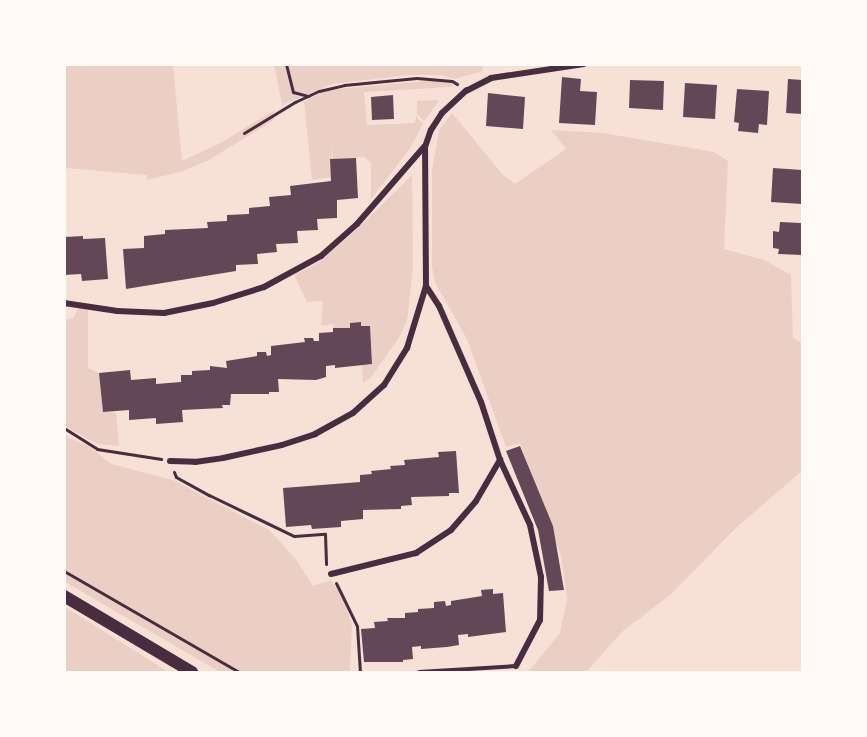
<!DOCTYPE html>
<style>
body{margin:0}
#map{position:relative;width:867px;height:737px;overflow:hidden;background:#f7e1d7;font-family:Quicksand,sans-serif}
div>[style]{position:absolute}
.green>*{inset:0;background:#ebcfc5}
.building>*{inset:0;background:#644757}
.path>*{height:3px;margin:-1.5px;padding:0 1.5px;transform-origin:1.5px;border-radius:1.5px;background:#4a2c40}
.service>*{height:4px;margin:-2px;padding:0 2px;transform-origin:2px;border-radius:2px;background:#4a2c40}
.minor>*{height:6px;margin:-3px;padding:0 3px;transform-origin:3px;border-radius:3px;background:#4a2c40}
.primary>*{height:12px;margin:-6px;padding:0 6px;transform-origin:6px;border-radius:6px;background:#4a2c40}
span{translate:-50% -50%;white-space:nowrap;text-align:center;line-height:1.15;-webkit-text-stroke:4.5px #fffaf5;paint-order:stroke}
.frame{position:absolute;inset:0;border:66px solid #fffaf5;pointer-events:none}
</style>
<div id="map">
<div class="green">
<i style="clip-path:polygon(482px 64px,483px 71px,454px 79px,439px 75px,409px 75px,332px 84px,282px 105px,274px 65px)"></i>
<i style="clip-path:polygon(65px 65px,173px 65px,182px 161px,222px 142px,273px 111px,274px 120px,209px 160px,183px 171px,147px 180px,147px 175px,65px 168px)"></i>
<i style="clip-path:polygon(436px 80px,453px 82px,452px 87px,364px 92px,367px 125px,415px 123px,416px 116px,423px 124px,409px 150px,371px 199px,371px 163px,364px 157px,333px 159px,332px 145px,331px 177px,312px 180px,304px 102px,322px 92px,339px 89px)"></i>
<i style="clip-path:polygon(417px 101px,436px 100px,439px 101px,424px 121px,417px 114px)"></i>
<i style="clip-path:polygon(452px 113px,503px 175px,515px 184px,566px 149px,551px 130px,603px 133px,714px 152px,728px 161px,724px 249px,764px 260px,791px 275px,793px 338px,802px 343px,802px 471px,738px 526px,670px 595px,623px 631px,586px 672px,528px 672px,560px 633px,567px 599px,561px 555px,520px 443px,506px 447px,467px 339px,435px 283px,432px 267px,432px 171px,439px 130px)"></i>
<i style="clip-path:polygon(412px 175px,413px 268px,407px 321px,400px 336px,372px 376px,363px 383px,362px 365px,372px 364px,370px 326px,361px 326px,361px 322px,350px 323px,350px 328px,333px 328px,333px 324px,321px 326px,323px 301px,307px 302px,294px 275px,318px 263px,355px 231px)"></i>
<i style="clip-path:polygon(78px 308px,88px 309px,88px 368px,99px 373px,103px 411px,116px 413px,119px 446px,97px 444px,65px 426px,64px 319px,73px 319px)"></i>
<i style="clip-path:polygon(64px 433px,69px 438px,89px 446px,111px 464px,173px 480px,269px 530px,295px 558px,313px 586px,331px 580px,343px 600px,352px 624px,350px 672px,220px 672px,65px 582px)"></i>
<i style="clip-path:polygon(65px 607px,151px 661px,168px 672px,65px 672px)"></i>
</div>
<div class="building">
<i style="clip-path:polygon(562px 77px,581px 79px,580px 91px,597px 92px,595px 125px,559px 123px)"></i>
<i style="clip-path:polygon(788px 79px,802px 80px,802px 114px,786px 113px)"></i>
<i style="clip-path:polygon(630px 80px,664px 81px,663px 110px,629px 108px)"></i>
<i style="clip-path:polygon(685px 83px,717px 85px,715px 119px,683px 117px)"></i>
<i style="clip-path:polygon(737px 89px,769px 91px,767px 125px,759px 124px,758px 133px,738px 131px,739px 123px,734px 122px)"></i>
<i style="clip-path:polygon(488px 93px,525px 97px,523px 129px,486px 126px)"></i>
<i style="clip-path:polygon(393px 95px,394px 119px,372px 120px,371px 97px)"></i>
<i style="clip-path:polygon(356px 158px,358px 198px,337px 200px,337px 218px,317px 219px,318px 230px,297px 231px,298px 243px,276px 244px,277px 252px,257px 254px,258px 264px,236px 265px,236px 271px,126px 289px,123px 249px,144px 248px,144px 236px,165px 234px,165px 230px,208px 228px,207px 222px,227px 221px,227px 215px,249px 214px,249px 208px,270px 206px,269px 197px,291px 195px,290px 186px,331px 181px,330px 159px)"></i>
<i style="clip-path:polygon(773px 168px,802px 170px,802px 204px,771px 202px)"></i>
<i style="clip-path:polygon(780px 222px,801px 223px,802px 255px,778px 254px,779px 249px,773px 248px,773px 231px,779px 232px)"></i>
<i style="clip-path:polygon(83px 236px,83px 239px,105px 238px,108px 279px,82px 281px,81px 274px,64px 275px,64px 237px)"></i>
<i style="clip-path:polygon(361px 322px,361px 326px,370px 326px,372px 364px,335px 368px,335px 365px,326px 366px,326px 377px,316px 380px,278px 379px,279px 392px,269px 392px,269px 394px,231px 394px,230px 405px,222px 405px,223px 408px,182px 410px,183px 422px,156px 424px,156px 418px,129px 420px,129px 410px,103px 412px,99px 373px,130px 370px,131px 380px,156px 378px,156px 384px,181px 382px,181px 375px,192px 375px,192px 371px,210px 370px,210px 366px,227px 368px,226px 361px,257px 356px,257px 352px,266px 352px,267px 356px,271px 355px,271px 346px,305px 342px,304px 338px,313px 338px,314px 341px,319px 341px,319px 333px,333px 332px,333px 328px,350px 328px,350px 323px)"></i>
<i style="clip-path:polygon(520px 446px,553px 526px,564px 590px,549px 591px,538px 530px,506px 451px)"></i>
<i style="clip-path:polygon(456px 451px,459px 493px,449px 493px,449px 496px,411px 497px,412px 505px,401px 506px,401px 509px,363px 510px,363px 519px,341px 521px,341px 527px,312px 529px,311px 525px,286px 527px,283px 488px,360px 482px,360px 475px,372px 474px,371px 471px,391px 469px,390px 466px,405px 465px,404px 460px,439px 457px,438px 452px)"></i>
<i style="clip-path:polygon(493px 589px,493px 594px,503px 593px,506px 632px,468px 637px,468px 634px,458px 635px,459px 645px,447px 647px,421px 649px,421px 646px,412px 647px,413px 659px,403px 660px,403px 662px,364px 662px,361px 629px,375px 628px,374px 622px,388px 621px,387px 618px,405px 618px,405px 613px,418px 612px,418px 609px,434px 608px,434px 602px,445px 601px,446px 606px,451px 605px,451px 601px,482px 596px,481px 590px)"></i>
</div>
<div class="path">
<i style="left:286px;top:64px;width:29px;rotate:76deg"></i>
<i style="left:293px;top:92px;width:16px;rotate:15deg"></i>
<i style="left:244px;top:133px;width:60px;rotate:-31.3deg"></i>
<i style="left:295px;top:102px;width:26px;rotate:-25deg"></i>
<i style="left:319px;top:91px;width:26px;rotate:-13deg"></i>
<i style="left:344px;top:85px;width:73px;rotate:-5.5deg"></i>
<i style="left:417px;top:78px;width:35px;rotate:5deg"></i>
<i style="left:452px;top:81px;width:6px;rotate:31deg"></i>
<i style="left:64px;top:428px;width:39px;rotate:32deg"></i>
<i style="left:97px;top:449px;width:65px;rotate:8.9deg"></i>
<i style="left:174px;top:472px;width:5px;rotate:68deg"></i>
<i style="left:176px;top:477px;width:38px;rotate:29deg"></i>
<i style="left:209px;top:495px;width:94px;rotate:25.8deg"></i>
<i style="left:294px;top:536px;width:31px;rotate:-4deg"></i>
<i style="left:325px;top:534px;width:30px;rotate:88deg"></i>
<i style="left:64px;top:571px;width:202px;rotate:30deg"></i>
<i style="left:336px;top:583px;width:48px;rotate:64deg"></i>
<i style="left:357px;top:626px;width:46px;rotate:86.3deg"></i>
</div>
<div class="service">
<i style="left:419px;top:672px;width:97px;rotate:-3.5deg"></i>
</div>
<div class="minor">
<i style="left:64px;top:303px;width:54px;rotate:8.6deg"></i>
<i style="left:117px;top:311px;width:47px;rotate:2.4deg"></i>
<i style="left:164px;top:313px;width:50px;rotate:-11.5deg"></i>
<i style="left:213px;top:303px;width:53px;rotate:-17.4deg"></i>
<i style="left:264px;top:287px;width:65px;rotate:-28.5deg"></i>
<i style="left:321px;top:256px;width:48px;rotate:-41.6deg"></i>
<i style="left:357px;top:224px;width:102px;rotate:-49deg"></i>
<i style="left:500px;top:460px;width:72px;rotate:65.2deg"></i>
<i style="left:530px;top:525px;width:53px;rotate:78.1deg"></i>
<i style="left:541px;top:577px;width:43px;rotate:91.3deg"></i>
<i style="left:540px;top:620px;width:52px;rotate:117.6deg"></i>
<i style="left:170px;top:461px;width:25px;rotate:2deg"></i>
<i style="left:195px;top:462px;width:28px;rotate:-8deg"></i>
<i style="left:223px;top:458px;width:60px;rotate:-12.4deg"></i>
<i style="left:282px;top:445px;width:35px;rotate:-18deg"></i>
<i style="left:315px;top:434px;width:43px;rotate:-28.9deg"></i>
<i style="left:353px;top:413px;width:42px;rotate:-42.1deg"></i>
<i style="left:384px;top:385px;width:44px;rotate:-58.1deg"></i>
<i style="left:407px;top:348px;width:65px;rotate:-73deg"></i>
<i style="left:426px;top:286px;width:139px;rotate:-90.4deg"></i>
<i style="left:425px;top:147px;width:18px;rotate:-71deg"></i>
<i style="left:431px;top:130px;width:20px;rotate:-57deg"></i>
<i style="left:442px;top:113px;width:33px;rotate:-43deg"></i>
<i style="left:466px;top:91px;width:28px;rotate:-27deg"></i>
<i style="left:491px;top:78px;width:94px;rotate:-8.6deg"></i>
<i style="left:331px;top:574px;width:88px;rotate:-13.9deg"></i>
<i style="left:416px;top:553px;width:42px;rotate:-33.3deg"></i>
<i style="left:451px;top:530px;width:38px;rotate:-49deg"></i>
<i style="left:476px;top:501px;width:48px;rotate:-59.7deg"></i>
<i style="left:500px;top:460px;width:61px;rotate:-108.1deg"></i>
<i style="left:481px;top:402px;width:105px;rotate:-113.6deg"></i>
<i style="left:439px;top:306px;width:24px;rotate:-123deg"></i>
</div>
<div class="primary">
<i style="left:64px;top:596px;width:149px;rotate:30.7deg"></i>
</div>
<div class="frame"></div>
</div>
